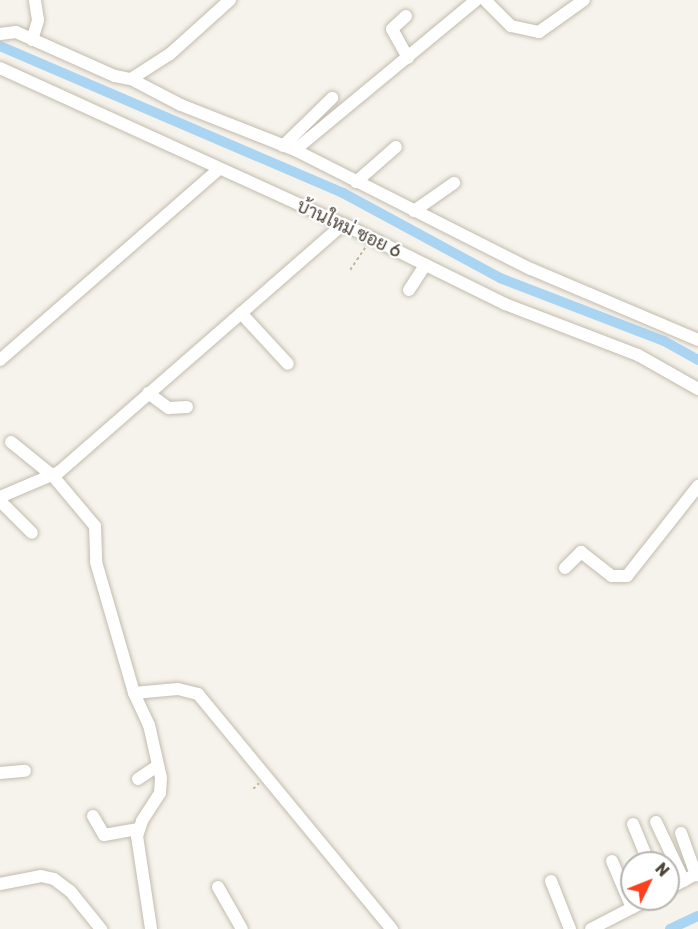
<!DOCTYPE html>
<meta charset="utf-8">
<style>
body{margin:0}
#map{position:relative;width:698px;height:929px;overflow:hidden;background:#f6f3ec;font-family:Rubik,Sarabun,sans-serif}
div>[style]{position:absolute}
.canal>*{height:10px;margin:-5px;padding:0 5px;transform-origin:5px;border-radius:5px;background:#a9d4f2}
.path>*{height:1.5px;margin-top:-0.75px;transform-origin:0;background:repeating-linear-gradient(90deg,#c4b79f 0 3px,transparent 0 6px)}
.roads{filter:drop-shadow(0 0 2px #c2bbae) drop-shadow(0 0 2px #c2bbae)}
.minor>*{height:12px;margin:-6px;padding:0 6px;transform-origin:6px;border-radius:6px;background:#fff}
span{translate:-50% -50%;white-space:nowrap;text-align:center;line-height:1.15;-webkit-text-stroke:4.5px #fff;paint-order:stroke}
.street-label{font-size:18px;color:#4b4439}
.north{position:absolute;left:620px;top:851px;width:60px;height:60px;box-sizing:border-box;background:#fff;border:2px solid #b7b4b0;border-radius:50%;rotate:47deg;font-size:16px;font-weight:700;line-height:24px;text-align:center;color:#4b4439}
.north::after{content:'';display:block;margin:auto;width:21px;height:27px;background:#fc3f1d;clip-path:polygon(50% 0,100% 100%,50% 72%,0 100%)}
</style>
<div id="map">
<div class="canal">
<i style="left:0;top:46px;width:373px;rotate:23.2deg"></i>
<i style="left:343px;top:193px;width:179px;rotate:28.4deg"></i>
<i style="left:500px;top:278px;width:176px;rotate:21deg"></i>
<i style="left:664px;top:341px;width:39px;rotate:29deg"></i>
<i style="left:670px;top:929px;width:31px;rotate:-25deg"></i>
</div>
<div class="path">
<i style="left:350px;top:270px;width:27px;rotate:-56deg"></i>
<i style="left:253px;top:789px;width:8px;rotate:-45deg"></i>
</div>
<div class="roads">
<div class="minor">
<i style="left:485px;top:0;width:37px;rotate:45deg"></i>
<i style="left:511px;top:26px;width:29px;rotate:12deg"></i>
<i style="left:539px;top:32px;width:55px;rotate:-35.4deg"></i>
<i style="left:406px;top:16px;width:19px;rotate:137deg"></i>
<i style="left:392px;top:29px;width:33px;rotate:61deg"></i>
<i style="left:0;top:34px;width:16px;rotate:-7deg"></i>
<i style="left:16px;top:32px;width:108px;rotate:24deg"></i>
<i style="left:115px;top:76px;width:16px;rotate:11deg"></i>
<i style="left:131px;top:79px;width:46px;rotate:-32.7deg"></i>
<i style="left:170px;top:54px;width:81px;rotate:-42deg"></i>
<i style="left:32px;top:40px;width:21px;rotate:-73deg"></i>
<i style="left:38px;top:20px;width:20px;rotate:-99deg"></i>
<i style="left:0;top:68px;width:377px;rotate:24.5deg"></i>
<i style="left:343px;top:224px;width:181px;rotate:26.3deg"></i>
<i style="left:505px;top:304px;width:142px;rotate:21deg"></i>
<i style="left:638px;top:355px;width:69px;rotate:29.5deg"></i>
<i style="left:131px;top:79px;width:56px;rotate:27.5deg"></i>
<i style="left:181px;top:105px;width:123px;rotate:21.5deg"></i>
<i style="left:295px;top:150px;width:264px;rotate:26.8deg"></i>
<i style="left:531px;top:269px;width:181px;rotate:23deg"></i>
<i style="left:283px;top:146px;width:69px;rotate:-44.4deg"></i>
<i style="left:295px;top:150px;width:235px;rotate:-39.6deg"></i>
<i style="left:356px;top:182px;width:53px;rotate:-41.2deg"></i>
<i style="left:414px;top:211px;width:49px;rotate:-35deg"></i>
<i style="left:409px;top:290px;width:30px;rotate:-57deg"></i>
<i style="left:241px;top:313px;width:69px;rotate:47.3deg"></i>
<i style="left:0;top:360px;width:289px;rotate:-41.1deg"></i>
<i style="left:148px;top:393px;width:26px;rotate:36deg"></i>
<i style="left:169px;top:408px;width:18px;rotate:-3deg"></i>
<i style="left:11px;top:442px;width:54px;rotate:39deg"></i>
<i style="left:53px;top:476px;width:65px;rotate:50deg"></i>
<i style="left:95px;top:526px;width:36px;rotate:88deg"></i>
<i style="left:96px;top:562px;width:136px;rotate:73.8deg"></i>
<i style="left:134px;top:693px;width:35px;rotate:65deg"></i>
<i style="left:149px;top:725px;width:54px;rotate:77.2deg"></i>
<i style="left:161px;top:778px;width:15px;rotate:94deg"></i>
<i style="left:160px;top:793px;width:33px;rotate:123deg"></i>
<i style="left:142px;top:821px;width:16px;rotate:108deg"></i>
<i style="left:137px;top:836px;width:94px;rotate:81.4deg"></i>
<i style="left:0;top:497px;width:64px;rotate:-23deg"></i>
<i style="left:59px;top:472px;width:377px;rotate:-41.1deg"></i>
<i style="left:0;top:501px;width:45px;rotate:45deg"></i>
<i style="left:565px;top:568px;width:23px;rotate:-45deg"></i>
<i style="left:581px;top:552px;width:39px;rotate:38deg"></i>
<i style="left:612px;top:576px;width:15px"></i>
<i style="left:627px;top:576px;width:115px;rotate:-51.7deg"></i>
<i style="left:134px;top:693px;width:44px;rotate:-5.2deg"></i>
<i style="left:178px;top:689px;width:21px;rotate:14deg"></i>
<i style="left:198px;top:694px;width:305px;rotate:50.5deg"></i>
<i style="left:0;top:773px;width:25px;rotate:-5deg"></i>
<i style="left:138px;top:779px;width:23px;rotate:-34deg"></i>
<i style="left:93px;top:816px;width:22px;rotate:60deg"></i>
<i style="left:104px;top:835px;width:35px;rotate:-10deg"></i>
<i style="left:656px;top:822px;width:65px;rotate:64.6deg"></i>
<i style="left:633px;top:824px;width:42px;rotate:67.7deg"></i>
<i style="left:681px;top:833px;width:45px;rotate:70.3deg"></i>
<i style="left:612px;top:861px;width:51px;rotate:66.9deg"></i>
<i style="left:551px;top:881px;width:52px;rotate:68.4deg"></i>
<i style="left:0;top:884px;width:42px;rotate:-11deg"></i>
<i style="left:41px;top:876px;width:13px;rotate:13deg"></i>
<i style="left:54px;top:879px;width:21px;rotate:37deg"></i>
<i style="left:71px;top:892px;width:48px;rotate:51deg"></i>
<i style="left:218px;top:887px;width:48px;rotate:60.3deg"></i>
<i style="left:668px;top:889px;width:26px;rotate:-28deg"></i>
<i style="left:591px;top:929px;width:65px;rotate:-27.3deg"></i>
</div>
</div>
<div class="street-label">
<span style="left:349px;top:229px;rotate:25deg">บ้านใหม่ ซอย 6</span>
</div>
<div class="north">N</div>
</div>
